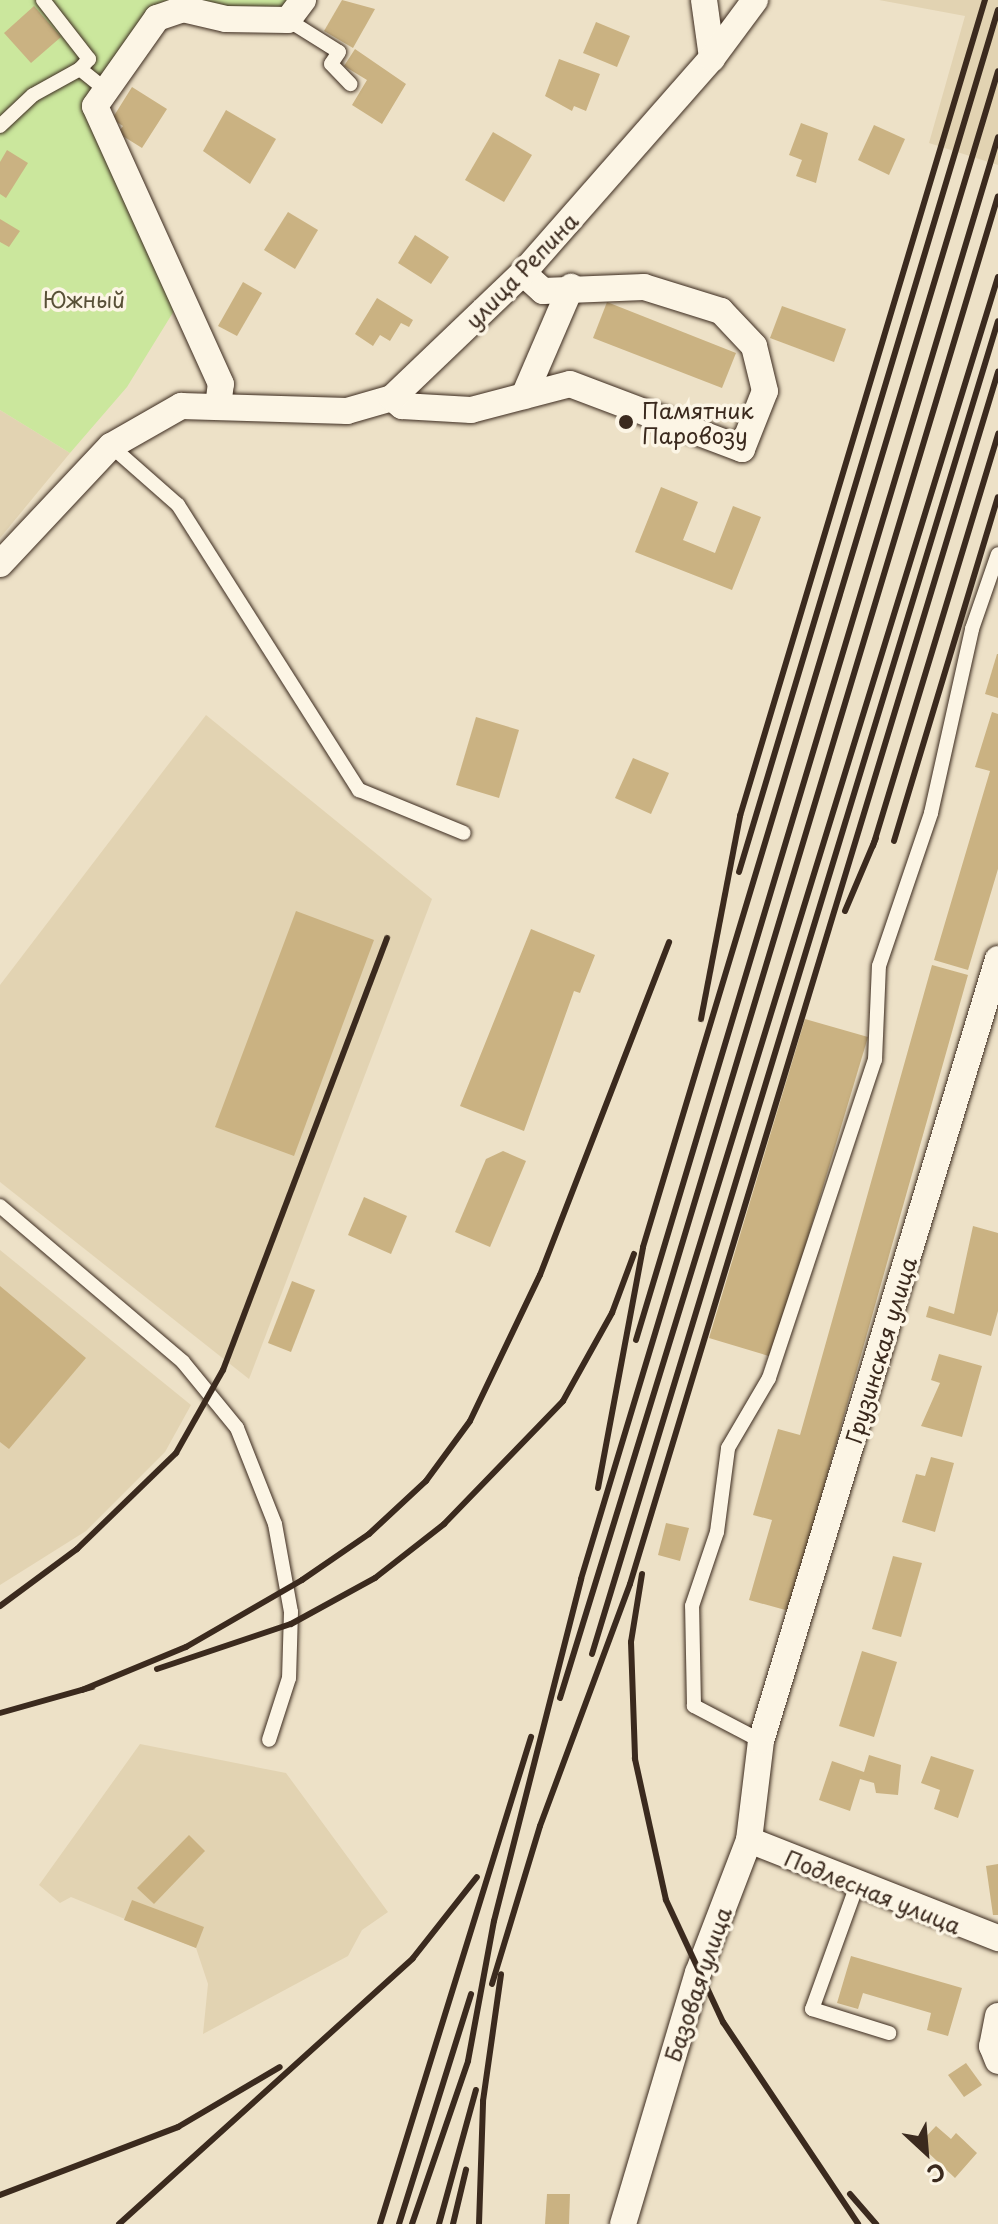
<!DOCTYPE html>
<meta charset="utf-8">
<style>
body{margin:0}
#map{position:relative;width:998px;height:2224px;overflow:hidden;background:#ede1c7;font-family:"Playpen Sans",sans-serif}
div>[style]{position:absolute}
.built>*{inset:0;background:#e2d3b2}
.green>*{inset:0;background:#cbe79d}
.building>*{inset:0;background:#cab282}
.roads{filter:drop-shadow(0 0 2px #3b2a1e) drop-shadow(0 0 2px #3b2a1e)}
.lane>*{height:14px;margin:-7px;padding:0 7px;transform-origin:7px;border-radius:7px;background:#fcf5e5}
.street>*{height:26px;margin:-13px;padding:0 13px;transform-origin:13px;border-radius:13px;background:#fcf5e5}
.rail>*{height:6px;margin:-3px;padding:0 3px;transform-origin:3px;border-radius:3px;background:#3b2a1e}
.dots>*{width:22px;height:22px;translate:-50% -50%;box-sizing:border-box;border:4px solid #fcf5e5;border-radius:50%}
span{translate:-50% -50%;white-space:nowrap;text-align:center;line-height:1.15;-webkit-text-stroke:7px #fcf5e5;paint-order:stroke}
.street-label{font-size:22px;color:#3b2a1e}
.park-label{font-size:22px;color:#585037}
.poi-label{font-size:22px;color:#3b2a1e}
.left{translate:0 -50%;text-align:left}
.north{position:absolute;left:886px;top:2112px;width:80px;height:80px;-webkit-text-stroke:6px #fcf5e5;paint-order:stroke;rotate:154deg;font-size:22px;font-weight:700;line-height:32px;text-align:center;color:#3b2a1e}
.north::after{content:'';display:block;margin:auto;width:28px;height:36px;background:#3b2a1e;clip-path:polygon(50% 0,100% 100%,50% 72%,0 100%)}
</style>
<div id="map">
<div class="built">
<i style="clip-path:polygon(879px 0,998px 0,998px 165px,929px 143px,965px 16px)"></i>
<i style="clip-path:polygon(0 410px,70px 453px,0 538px)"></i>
<i style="clip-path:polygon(206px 715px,432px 899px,249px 1379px,0 1182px,0 985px)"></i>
<i style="clip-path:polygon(0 1250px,191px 1405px,165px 1452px,86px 1531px,0 1585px)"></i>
<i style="clip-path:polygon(140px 1744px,286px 1773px,388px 1912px,362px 1930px,348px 1956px,203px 2034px,208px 1984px,196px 1948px,71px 1897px,60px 1903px,39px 1885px)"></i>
</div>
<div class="green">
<i style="clip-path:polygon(0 0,291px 0,278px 20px,183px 9px,95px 106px,177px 306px,127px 387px,70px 453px,0 410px)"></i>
</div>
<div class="building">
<i style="clip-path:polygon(342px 0,375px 9px,353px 48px,324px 31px)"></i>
<i style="clip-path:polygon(34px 6px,61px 37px,31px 63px,4px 33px)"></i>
<i style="clip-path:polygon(596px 22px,630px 36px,617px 67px,583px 53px)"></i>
<i style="clip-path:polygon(355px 49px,406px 84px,382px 124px,352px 105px,367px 80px,344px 66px)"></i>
<i style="clip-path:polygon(559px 59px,600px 74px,586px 111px,574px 106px,572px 111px,545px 96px)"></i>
<i style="clip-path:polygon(132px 87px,167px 109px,142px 148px,118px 133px,123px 126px,112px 119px)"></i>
<i style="clip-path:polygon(226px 110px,276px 139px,250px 184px,203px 151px)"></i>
<i style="clip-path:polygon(801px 123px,828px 133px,816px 183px,796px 176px,802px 160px,789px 155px)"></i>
<i style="clip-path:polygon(874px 125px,905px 139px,889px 175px,858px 160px)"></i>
<i style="clip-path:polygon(493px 132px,532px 155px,504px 202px,465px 180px)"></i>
<i style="clip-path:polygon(7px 150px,28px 163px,6px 198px,0 194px,0 162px)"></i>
<i style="clip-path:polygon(288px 212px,318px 230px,295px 269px,264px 250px)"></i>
<i style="clip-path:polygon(0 219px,20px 231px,9px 247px,0 242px)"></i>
<i style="clip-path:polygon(415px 235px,449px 257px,431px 284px,398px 263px)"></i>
<i style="clip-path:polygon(243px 282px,262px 293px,237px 336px,218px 326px)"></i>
<i style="clip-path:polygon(377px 298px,413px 320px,409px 327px,401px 323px,390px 341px,380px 335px,373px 346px,355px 334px)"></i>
<i style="clip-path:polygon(607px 302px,736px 353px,722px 388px,593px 338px)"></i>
<i style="clip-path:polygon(782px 306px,846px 329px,834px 362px,770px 338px)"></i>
<i style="clip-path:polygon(661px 487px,698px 502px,683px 540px,715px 553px,733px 506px,761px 517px,732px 590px,635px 552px)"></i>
<i style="clip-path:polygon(997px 654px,998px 654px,998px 698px,985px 694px)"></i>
<i style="clip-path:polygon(992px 712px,998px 714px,998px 869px,968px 970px,934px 960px,990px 771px,975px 767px)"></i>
<i style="clip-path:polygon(476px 717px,519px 730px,499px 798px,456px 785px)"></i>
<i style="clip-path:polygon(633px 758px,669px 773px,651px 814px,615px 798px)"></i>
<i style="clip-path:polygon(296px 911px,374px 940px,294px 1156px,215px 1127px)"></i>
<i style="clip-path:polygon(531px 929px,595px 955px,580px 993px,574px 991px,524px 1131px,460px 1106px)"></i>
<i style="clip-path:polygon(932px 965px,968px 975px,789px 1611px,749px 1600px,772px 1520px,753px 1515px,778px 1429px,800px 1435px)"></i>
<i style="clip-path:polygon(805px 1019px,868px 1037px,772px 1357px,709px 1338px)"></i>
<i style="clip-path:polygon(503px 1151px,526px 1161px,490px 1247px,455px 1232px,486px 1159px)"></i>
<i style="clip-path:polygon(364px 1197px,407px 1216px,391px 1254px,348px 1235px)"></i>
<i style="clip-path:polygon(973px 1226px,998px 1233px,998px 1311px,991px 1336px,926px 1317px,929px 1306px,954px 1314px)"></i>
<i style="clip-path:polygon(292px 1281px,315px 1290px,291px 1352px,268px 1343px)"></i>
<i style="clip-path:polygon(0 1286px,86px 1358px,9px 1449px,0 1442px)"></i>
<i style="clip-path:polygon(939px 1354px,982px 1366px,962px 1437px,921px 1426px,940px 1383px,931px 1380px)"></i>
<i style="clip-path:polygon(931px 1457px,954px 1463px,935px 1532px,902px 1522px,916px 1474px,925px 1476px)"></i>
<i style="clip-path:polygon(666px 1523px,689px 1528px,680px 1561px,658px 1555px)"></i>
<i style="clip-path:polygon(893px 1556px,922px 1563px,901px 1637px,872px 1629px)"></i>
<i style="clip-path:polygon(862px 1651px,897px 1662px,874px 1737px,839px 1726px)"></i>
<i style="clip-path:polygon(869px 1755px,901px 1765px,898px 1795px,876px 1793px,874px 1783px,860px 1779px,850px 1811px,819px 1800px,832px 1761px,864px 1772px)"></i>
<i style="clip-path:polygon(931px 1756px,974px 1770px,958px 1818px,934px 1809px,940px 1790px,921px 1783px)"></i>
<i style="clip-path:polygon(189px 1835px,205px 1851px,154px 1904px,137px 1888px)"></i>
<i style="clip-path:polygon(998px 1864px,998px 1915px,993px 1915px,986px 1866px)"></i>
<i style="clip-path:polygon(132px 1900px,204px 1927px,196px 1948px,124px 1920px)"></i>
<i style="clip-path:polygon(851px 1956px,962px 1988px,948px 2036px,927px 2030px,931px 2013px,863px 1993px,858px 2009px,837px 2003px)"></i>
<i style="clip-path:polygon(966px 2063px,982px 2085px,964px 2097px,948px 2075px)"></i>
<i style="clip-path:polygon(936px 2126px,951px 2139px,956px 2133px,977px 2153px,955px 2178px,919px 2144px)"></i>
<i style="clip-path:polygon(547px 2194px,570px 2194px,569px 2224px,545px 2224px)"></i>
</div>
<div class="roads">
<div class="lane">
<i style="left:43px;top:0;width:75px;rotate:52.1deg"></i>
<i style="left:89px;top:59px;width:13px;rotate:132deg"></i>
<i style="left:80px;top:69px;width:33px;rotate:39deg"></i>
<i style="left:288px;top:20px;width:60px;rotate:32.1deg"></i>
<i style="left:339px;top:52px;width:14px;rotate:124deg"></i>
<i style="left:331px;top:64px;width:28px;rotate:46deg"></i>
<i style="left:0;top:126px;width:45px;rotate:-43.2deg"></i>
<i style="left:33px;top:95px;width:54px;rotate:-29deg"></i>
<i style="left:111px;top:446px;width:89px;rotate:41.4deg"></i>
<i style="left:178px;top:505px;width:338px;rotate:57.6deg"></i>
<i style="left:359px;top:790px;width:113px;rotate:22.3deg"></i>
<i style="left:0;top:1206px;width:240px;rotate:40.4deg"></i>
<i style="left:183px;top:1362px;width:85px;rotate:50.7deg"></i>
<i style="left:237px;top:1428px;width:103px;rotate:68.4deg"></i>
<i style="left:275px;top:1524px;width:89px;rotate:79.7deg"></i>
<i style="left:291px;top:1612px;width:66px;rotate:91.7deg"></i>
<i style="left:289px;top:1678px;width:65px;rotate:107.9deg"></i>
<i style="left:761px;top:1741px;width:76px;rotate:-152.4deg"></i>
<i style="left:694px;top:1706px;width:100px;rotate:-91.1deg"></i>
<i style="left:692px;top:1606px;width:78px;rotate:-71.3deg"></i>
<i style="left:717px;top:1532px;width:85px;rotate:-82.5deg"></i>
<i style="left:728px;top:1448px;width:81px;rotate:-59.6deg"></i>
<i style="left:769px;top:1378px;width:335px;rotate:-71.6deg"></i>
<i style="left:875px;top:1060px;width:94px;rotate:-87.6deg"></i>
<i style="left:879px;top:966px;width:162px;rotate:-71.2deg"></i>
<i style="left:931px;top:813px;width:189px;rotate:-77.4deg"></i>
<i style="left:972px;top:629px;width:79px;rotate:-70.9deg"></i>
<i style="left:857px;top:1885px;width:132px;rotate:109.9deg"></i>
<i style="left:812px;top:2009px;width:81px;rotate:17.3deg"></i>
</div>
<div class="street">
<i style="left:704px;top:0;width:59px;rotate:82.1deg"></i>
<i style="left:524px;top:396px;width:119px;rotate:-66.7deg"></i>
<i style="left:392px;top:398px;width:13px;rotate:39deg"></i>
<i style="left:402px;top:406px;width:69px;rotate:3.3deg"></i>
<i style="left:471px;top:410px;width:102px;rotate:-14.7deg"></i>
<i style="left:570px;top:384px;width:184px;rotate:20.7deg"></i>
<i style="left:742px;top:449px;width:62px;rotate:-68.4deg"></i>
<i style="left:765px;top:391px;width:46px;rotate:-103.7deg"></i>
<i style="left:754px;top:346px;width:48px;rotate:-133.3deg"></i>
<i style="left:721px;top:311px;width:81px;rotate:-162.7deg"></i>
<i style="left:644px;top:287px;width:101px;rotate:177.7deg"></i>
<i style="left:543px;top:291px;width:27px;rotate:-138deg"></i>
<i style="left:218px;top:407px;width:23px;rotate:-83deg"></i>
<i style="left:221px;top:384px;width:305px;rotate:-114.4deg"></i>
<i style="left:95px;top:106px;width:108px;rotate:-54.8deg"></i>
<i style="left:157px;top:18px;width:28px;rotate:-19deg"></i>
<i style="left:183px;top:9px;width:44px;rotate:13.1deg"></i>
<i style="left:226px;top:19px;width:62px;rotate:0.9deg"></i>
<i style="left:288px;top:20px;width:25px;rotate:-53deg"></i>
<i style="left:0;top:564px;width:162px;rotate:-46.8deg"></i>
<i style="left:111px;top:446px;width:81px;rotate:-29.7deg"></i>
<i style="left:181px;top:406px;width:166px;rotate:1.7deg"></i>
<i style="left:347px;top:411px;width:47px;rotate:-16.1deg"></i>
<i style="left:392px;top:398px;width:181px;rotate:-43.7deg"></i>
<i style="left:523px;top:273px;width:286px;rotate:-48.7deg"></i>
<i style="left:712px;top:58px;width:72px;rotate:-53.4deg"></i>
<i style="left:749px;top:1840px;width:268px;rotate:21.5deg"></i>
<i style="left:998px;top:2016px;width:31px;rotate:101deg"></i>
<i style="left:992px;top:2046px;width:16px;rotate:68deg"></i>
<i style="left:623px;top:2224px;width:262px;rotate:-73.4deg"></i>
<i style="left:698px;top:1973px;width:142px;rotate:-69deg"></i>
<i style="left:749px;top:1840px;width:100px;rotate:-83.1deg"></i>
<i style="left:761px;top:1741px;width:817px;rotate:-73.14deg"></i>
</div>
</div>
<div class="rail">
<i style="left:894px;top:841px;width:359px;rotate:-73.2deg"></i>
<i style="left:873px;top:846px;width:431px;rotate:-73.1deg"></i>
<i style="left:739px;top:872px;width:900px;rotate:-73.28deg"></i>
<i style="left:845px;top:911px;width:79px;rotate:-67deg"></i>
<i style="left:701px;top:1019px;width:207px;rotate:-79.1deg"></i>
<i style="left:740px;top:816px;width:852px;rotate:-73.29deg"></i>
<i style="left:636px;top:1340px;width:1256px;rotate:-73.25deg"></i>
<i style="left:598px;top:1488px;width:245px;rotate:-79.4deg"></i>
<i style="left:643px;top:1247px;width:1228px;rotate:-73.2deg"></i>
<i style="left:642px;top:1574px;width:69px;rotate:99.2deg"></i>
<i style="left:631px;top:1642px;width:117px;rotate:88deg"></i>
<i style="left:635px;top:1759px;width:144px;rotate:77.6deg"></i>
<i style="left:666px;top:1900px;width:135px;rotate:65deg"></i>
<i style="left:723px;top:2022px;width:243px;rotate:56.2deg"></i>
<i style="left:0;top:1606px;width:96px;rotate:-36.5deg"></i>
<i style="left:77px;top:1549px;width:138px;rotate:-44.1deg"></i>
<i style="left:176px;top:1453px;width:95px;rotate:-60.5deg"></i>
<i style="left:223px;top:1370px;width:462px;rotate:-69.2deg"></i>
<i style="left:592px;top:1654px;width:1393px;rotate:-73.06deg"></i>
<i style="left:157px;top:1669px;width:141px;rotate:-18.6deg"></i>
<i style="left:291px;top:1624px;width:96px;rotate:-28.7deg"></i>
<i style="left:375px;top:1578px;width:88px;rotate:-38deg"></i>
<i style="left:444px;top:1524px;width:171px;rotate:-45.9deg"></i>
<i style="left:563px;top:1401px;width:101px;rotate:-60.9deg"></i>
<i style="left:612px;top:1313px;width:63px;rotate:-69.6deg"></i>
<i style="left:82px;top:1690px;width:113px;rotate:-22.5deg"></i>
<i style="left:186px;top:1647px;width:134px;rotate:-30deg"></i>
<i style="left:302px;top:1580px;width:81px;rotate:-34.5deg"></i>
<i style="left:369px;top:1534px;width:78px;rotate:-42.9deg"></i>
<i style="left:426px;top:1481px;width:74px;rotate:-53.7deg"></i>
<i style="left:470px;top:1421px;width:162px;rotate:-64.4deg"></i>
<i style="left:540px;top:1275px;width:357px;rotate:-68.8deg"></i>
<i style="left:560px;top:1698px;width:1487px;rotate:-72.87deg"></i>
<i style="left:0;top:1713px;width:96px;rotate:-15.8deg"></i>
<i style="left:492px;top:1984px;width:165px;rotate:-73.1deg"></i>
<i style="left:540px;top:1826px;width:258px;rotate:-69.6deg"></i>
<i style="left:630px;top:1584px;width:1267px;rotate:-73.11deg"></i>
<i style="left:850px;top:2194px;width:40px;rotate:49deg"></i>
<i style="left:0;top:2195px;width:191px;rotate:-20.9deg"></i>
<i style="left:178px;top:2127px;width:118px;rotate:-30.5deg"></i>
<i style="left:119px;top:2224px;width:396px;rotate:-42.1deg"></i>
<i style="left:413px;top:1958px;width:103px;rotate:-51.7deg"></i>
<i style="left:380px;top:2224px;width:510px;rotate:-72.77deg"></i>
<i style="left:399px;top:2224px;width:241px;rotate:-72.6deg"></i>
<i style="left:412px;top:2224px;width:172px;rotate:-71deg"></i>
<i style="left:468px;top:2061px;width:142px;rotate:-79.5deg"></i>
<i style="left:494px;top:1921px;width:353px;rotate:-75.7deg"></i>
<i style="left:581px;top:1579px;width:1444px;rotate:-73.22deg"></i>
<i style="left:439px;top:2224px;width:139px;rotate:-74.6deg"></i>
<i style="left:453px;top:2224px;width:56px;rotate:-76.5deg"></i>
<i style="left:479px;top:2224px;width:123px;rotate:-88.1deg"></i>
<i style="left:483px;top:2101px;width:128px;rotate:-81.9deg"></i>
</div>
<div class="dots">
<i style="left:626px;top:422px;background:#3b2a1e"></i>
</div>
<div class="street-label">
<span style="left:521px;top:270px;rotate:-46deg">улица Репина</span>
<span style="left:880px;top:1350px;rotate:-73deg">Грузинская улица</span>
<span style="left:873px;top:1891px;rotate:22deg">Подлесная улица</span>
<span style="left:697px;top:1984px;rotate:-71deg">Базовая улица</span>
</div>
<div class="park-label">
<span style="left:84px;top:299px">Южный</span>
</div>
<div class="poi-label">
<span class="left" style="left:642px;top:422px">Памятник<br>Паровозу</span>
</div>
<div class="north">С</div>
</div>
